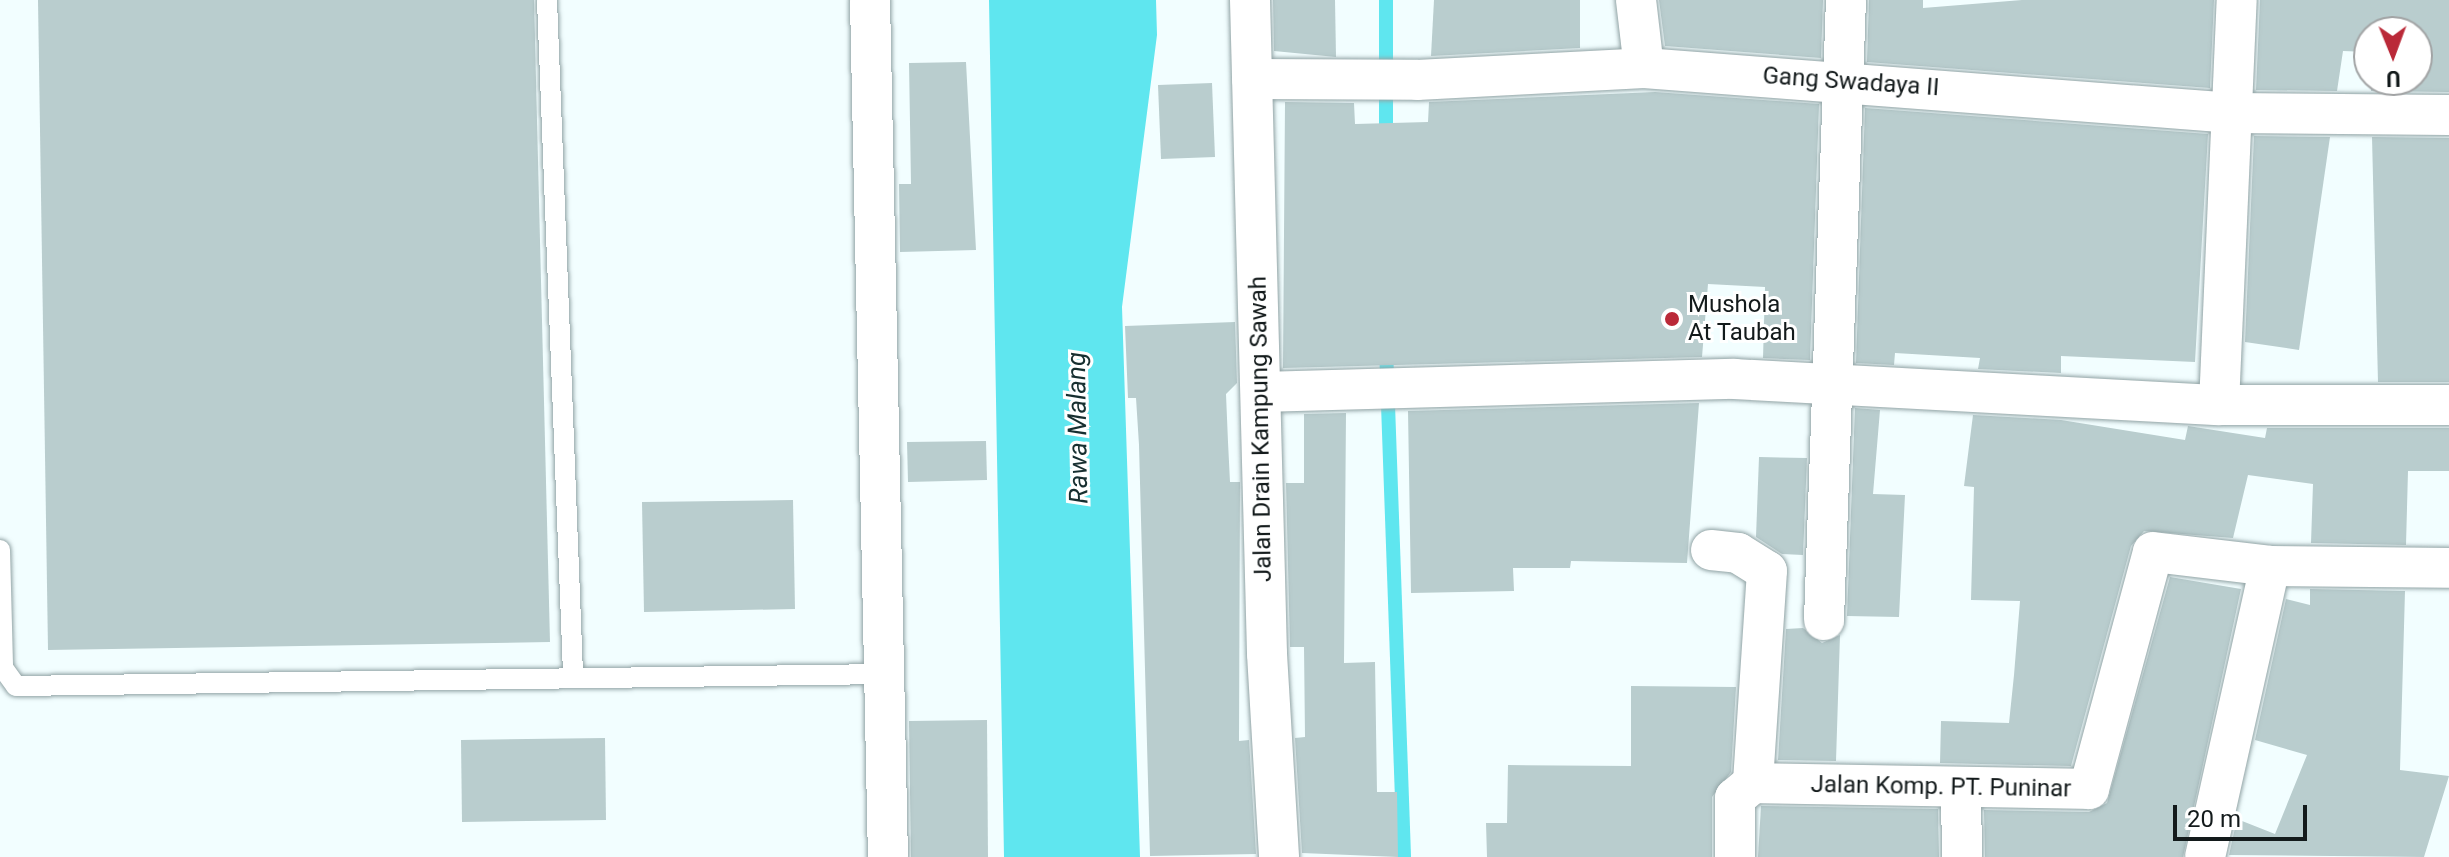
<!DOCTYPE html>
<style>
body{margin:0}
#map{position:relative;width:2449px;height:857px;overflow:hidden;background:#f2feff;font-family:Roboto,sans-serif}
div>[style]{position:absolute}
.water>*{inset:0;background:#5fe6ef}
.stream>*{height:14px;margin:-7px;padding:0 7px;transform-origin:7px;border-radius:7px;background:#5fe6ef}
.building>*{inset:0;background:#b9cdce}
.roads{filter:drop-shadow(0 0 2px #91a3a5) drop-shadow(0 0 2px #91a3a5)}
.lane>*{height:20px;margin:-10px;padding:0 10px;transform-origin:10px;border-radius:10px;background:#fff}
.street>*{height:40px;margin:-20px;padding:0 20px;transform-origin:20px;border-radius:20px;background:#fff}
.dots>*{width:22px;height:22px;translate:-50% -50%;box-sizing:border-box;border:4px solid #fff;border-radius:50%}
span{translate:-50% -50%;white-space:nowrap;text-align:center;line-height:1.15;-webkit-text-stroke:6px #fff;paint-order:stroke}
.street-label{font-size:24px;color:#131a1b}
.poi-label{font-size:24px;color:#131a1b}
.left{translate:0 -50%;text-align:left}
.water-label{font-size:26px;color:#172f30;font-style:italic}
.north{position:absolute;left:2353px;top:16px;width:80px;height:80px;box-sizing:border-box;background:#fff;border:2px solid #a1a3a4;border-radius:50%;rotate:179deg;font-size:22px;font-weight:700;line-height:32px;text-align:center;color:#131a1b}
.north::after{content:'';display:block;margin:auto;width:28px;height:36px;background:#ba2938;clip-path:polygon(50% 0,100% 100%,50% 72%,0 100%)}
.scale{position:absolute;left:2173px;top:805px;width:134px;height:36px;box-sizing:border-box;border:4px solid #131a1b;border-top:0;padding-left:10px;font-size:24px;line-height:28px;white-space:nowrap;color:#131a1b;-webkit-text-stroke:6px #fff;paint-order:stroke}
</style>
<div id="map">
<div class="water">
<i style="clip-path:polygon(989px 0,1156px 0,1157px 35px,1122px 307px,1140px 857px,1004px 857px)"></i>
</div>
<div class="stream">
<i style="left:1386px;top:0;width:140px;rotate:90deg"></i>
<i style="left:1386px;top:348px;width:509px;rotate:87.97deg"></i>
</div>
<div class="building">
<i style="clip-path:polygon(38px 0,534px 0,550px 642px,48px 650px)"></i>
<i style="clip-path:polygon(1273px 0,1335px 0,1336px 57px,1274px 51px)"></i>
<i style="clip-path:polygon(1434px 0,1580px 0,1580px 48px,1431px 56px)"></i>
<i style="clip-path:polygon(1659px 0,1823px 0,1821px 58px,1665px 46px)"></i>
<i style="clip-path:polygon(1869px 0,1923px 0,1923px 8px,2022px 0,2214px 0,2210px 88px,1867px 62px)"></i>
<i style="clip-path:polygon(2260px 0,2449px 0,2449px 92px,2371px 91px,2371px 80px,2417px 80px,2417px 32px,2369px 32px,2369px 52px,2343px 51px,2337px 91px,2256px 90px)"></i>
<i style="clip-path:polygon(966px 62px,976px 250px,900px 252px,899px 184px,911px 184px,909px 63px)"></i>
<i style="clip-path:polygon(1212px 83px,1215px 157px,1161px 159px,1158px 85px)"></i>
<i style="clip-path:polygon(1655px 92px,1819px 104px,1810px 360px,1763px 358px,1765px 287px,1708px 284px,1702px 357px,1283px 368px,1285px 102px,1354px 103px,1355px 124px,1428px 122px,1429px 102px)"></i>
<i style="clip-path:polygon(1865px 108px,2208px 134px,2195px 362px,2061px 356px,2061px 373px,1978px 369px,1980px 358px,1895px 353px,1894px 365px,1856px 363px)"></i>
<i style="clip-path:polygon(2254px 136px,2330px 137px,2299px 350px,2245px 342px)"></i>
<i style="clip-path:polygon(2372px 137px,2449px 138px,2449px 382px,2378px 382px)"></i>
<i style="clip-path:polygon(1235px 322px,1237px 383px,1226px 394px,1228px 442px,1230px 482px,1240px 482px,1239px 741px,1249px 740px,1256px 854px,1150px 856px,1139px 445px,1136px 398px,1128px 398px,1125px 326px)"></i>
<i style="clip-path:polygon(1699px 403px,1687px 563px,1571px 561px,1570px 568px,1513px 568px,1514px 591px,1411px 593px,1408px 411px)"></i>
<i style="clip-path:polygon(1855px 408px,1880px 410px,1873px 494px,1905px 495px,1899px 617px,1847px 616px)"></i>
<i style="clip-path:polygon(1346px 413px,1344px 663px,1375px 662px,1377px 792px,1397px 792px,1398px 857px,1302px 853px,1295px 738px,1305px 737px,1304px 647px,1290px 647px,1286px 483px,1304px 483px,1304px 414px)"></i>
<i style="clip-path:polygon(1973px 415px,2061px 420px,2185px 440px,2188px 426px,2265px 438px,2267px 428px,2449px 428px,2449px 471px,2408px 471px,2406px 545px,2311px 543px,2313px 484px,2248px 475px,2233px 538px,2144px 531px,2131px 546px,2071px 766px,1940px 763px,1941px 721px,2009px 723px,2014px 675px,2020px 601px,1971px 600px,1974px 487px,1964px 486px)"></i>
<i style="clip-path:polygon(986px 441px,987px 480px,908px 482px,907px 442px)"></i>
<i style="clip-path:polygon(1759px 457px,1807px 458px,1803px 555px,1782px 554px,1756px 537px)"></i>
<i style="clip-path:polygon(793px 500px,795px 609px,644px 612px,642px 502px)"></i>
<i style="clip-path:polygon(2170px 577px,2241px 589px,2183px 857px,1985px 857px,1984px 810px,2089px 812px,2107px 803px)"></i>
<i style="clip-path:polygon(2310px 589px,2405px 591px,2400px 770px,2449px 776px,2424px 857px,2229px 855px,2237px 819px,2275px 834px,2307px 755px,2255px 740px,2286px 599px,2310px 605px)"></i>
<i style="clip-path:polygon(1803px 628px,1822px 643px,1840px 635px,1836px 761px,1778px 760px,1786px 629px)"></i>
<i style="clip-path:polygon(1631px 686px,1736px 687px,1731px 772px,1712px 797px,1712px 857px,1487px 857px,1486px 823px,1507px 823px,1508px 765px,1631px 766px)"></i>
<i style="clip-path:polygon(987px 720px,988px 857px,911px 857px,909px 721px)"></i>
<i style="clip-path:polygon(605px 738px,606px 820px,462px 822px,461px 740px)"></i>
<i style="clip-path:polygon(1761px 806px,1938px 809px,1939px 857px,1758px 857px)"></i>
</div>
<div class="roads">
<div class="lane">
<i style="left:547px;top:0;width:675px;rotate:87.79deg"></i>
<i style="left:0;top:550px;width:118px;rotate:88.5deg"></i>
<i style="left:3px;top:668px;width:22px;rotate:54deg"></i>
<i style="left:16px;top:686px;width:868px;rotate:-0.79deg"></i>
</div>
<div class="street">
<i style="left:870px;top:0;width:857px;rotate:88.8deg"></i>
<i style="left:1250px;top:0;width:654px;rotate:88.51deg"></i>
<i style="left:1267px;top:654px;width:203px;rotate:86.6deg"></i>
<i style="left:1636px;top:0;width:68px;rotate:83.3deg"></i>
<i style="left:1252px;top:79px;width:165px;rotate:0.3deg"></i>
<i style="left:1417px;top:80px;width:227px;rotate:-3deg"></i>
<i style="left:1644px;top:68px;width:591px;rotate:4.37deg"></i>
<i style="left:2233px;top:113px;width:216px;rotate:0.5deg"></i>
<i style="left:1261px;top:392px;width:473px;rotate:-1.6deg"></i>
<i style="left:1734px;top:379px;width:486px;rotate:3.1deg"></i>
<i style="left:2219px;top:405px;width:230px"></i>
<i style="left:2219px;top:405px;width:405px;rotate:-87.5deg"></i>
<i style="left:1711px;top:550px;width:27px;rotate:6deg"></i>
<i style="left:1738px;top:553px;width:34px;rotate:32deg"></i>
<i style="left:1767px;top:571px;width:212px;rotate:93.8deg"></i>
<i style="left:1824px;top:620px;width:620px;rotate:-87.97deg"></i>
<i style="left:1961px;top:788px;width:69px;rotate:89.2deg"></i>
<i style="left:1735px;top:857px;width:59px;rotate:-90deg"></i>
<i style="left:1735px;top:798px;width:23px;rotate:-40deg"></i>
<i style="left:1753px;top:783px;width:336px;rotate:1deg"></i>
<i style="left:2089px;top:789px;width:245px;rotate:-74.9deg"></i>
<i style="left:2153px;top:552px;width:118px;rotate:6.8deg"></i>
<i style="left:2270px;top:566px;width:179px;rotate:0.6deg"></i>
<i style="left:2205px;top:857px;width:298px;rotate:-77.4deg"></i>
</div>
</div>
<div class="dots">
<i style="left:1672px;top:319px;background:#ba2938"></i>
</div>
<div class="street-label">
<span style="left:1851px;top:82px;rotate:4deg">Gang Swadaya II</span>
<span style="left:1261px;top:429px;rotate:-91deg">Jalan Drain Kampung Sawah</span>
<span style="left:1941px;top:787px;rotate:1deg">Jalan Komp. PT. Puninar</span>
</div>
<div class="poi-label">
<span class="left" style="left:1688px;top:319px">Mushola<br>At Taubah</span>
</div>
<div class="water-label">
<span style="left:1078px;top:428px;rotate:-91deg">Rawa Malang</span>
</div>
<div class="north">U</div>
<div class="scale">20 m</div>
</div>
